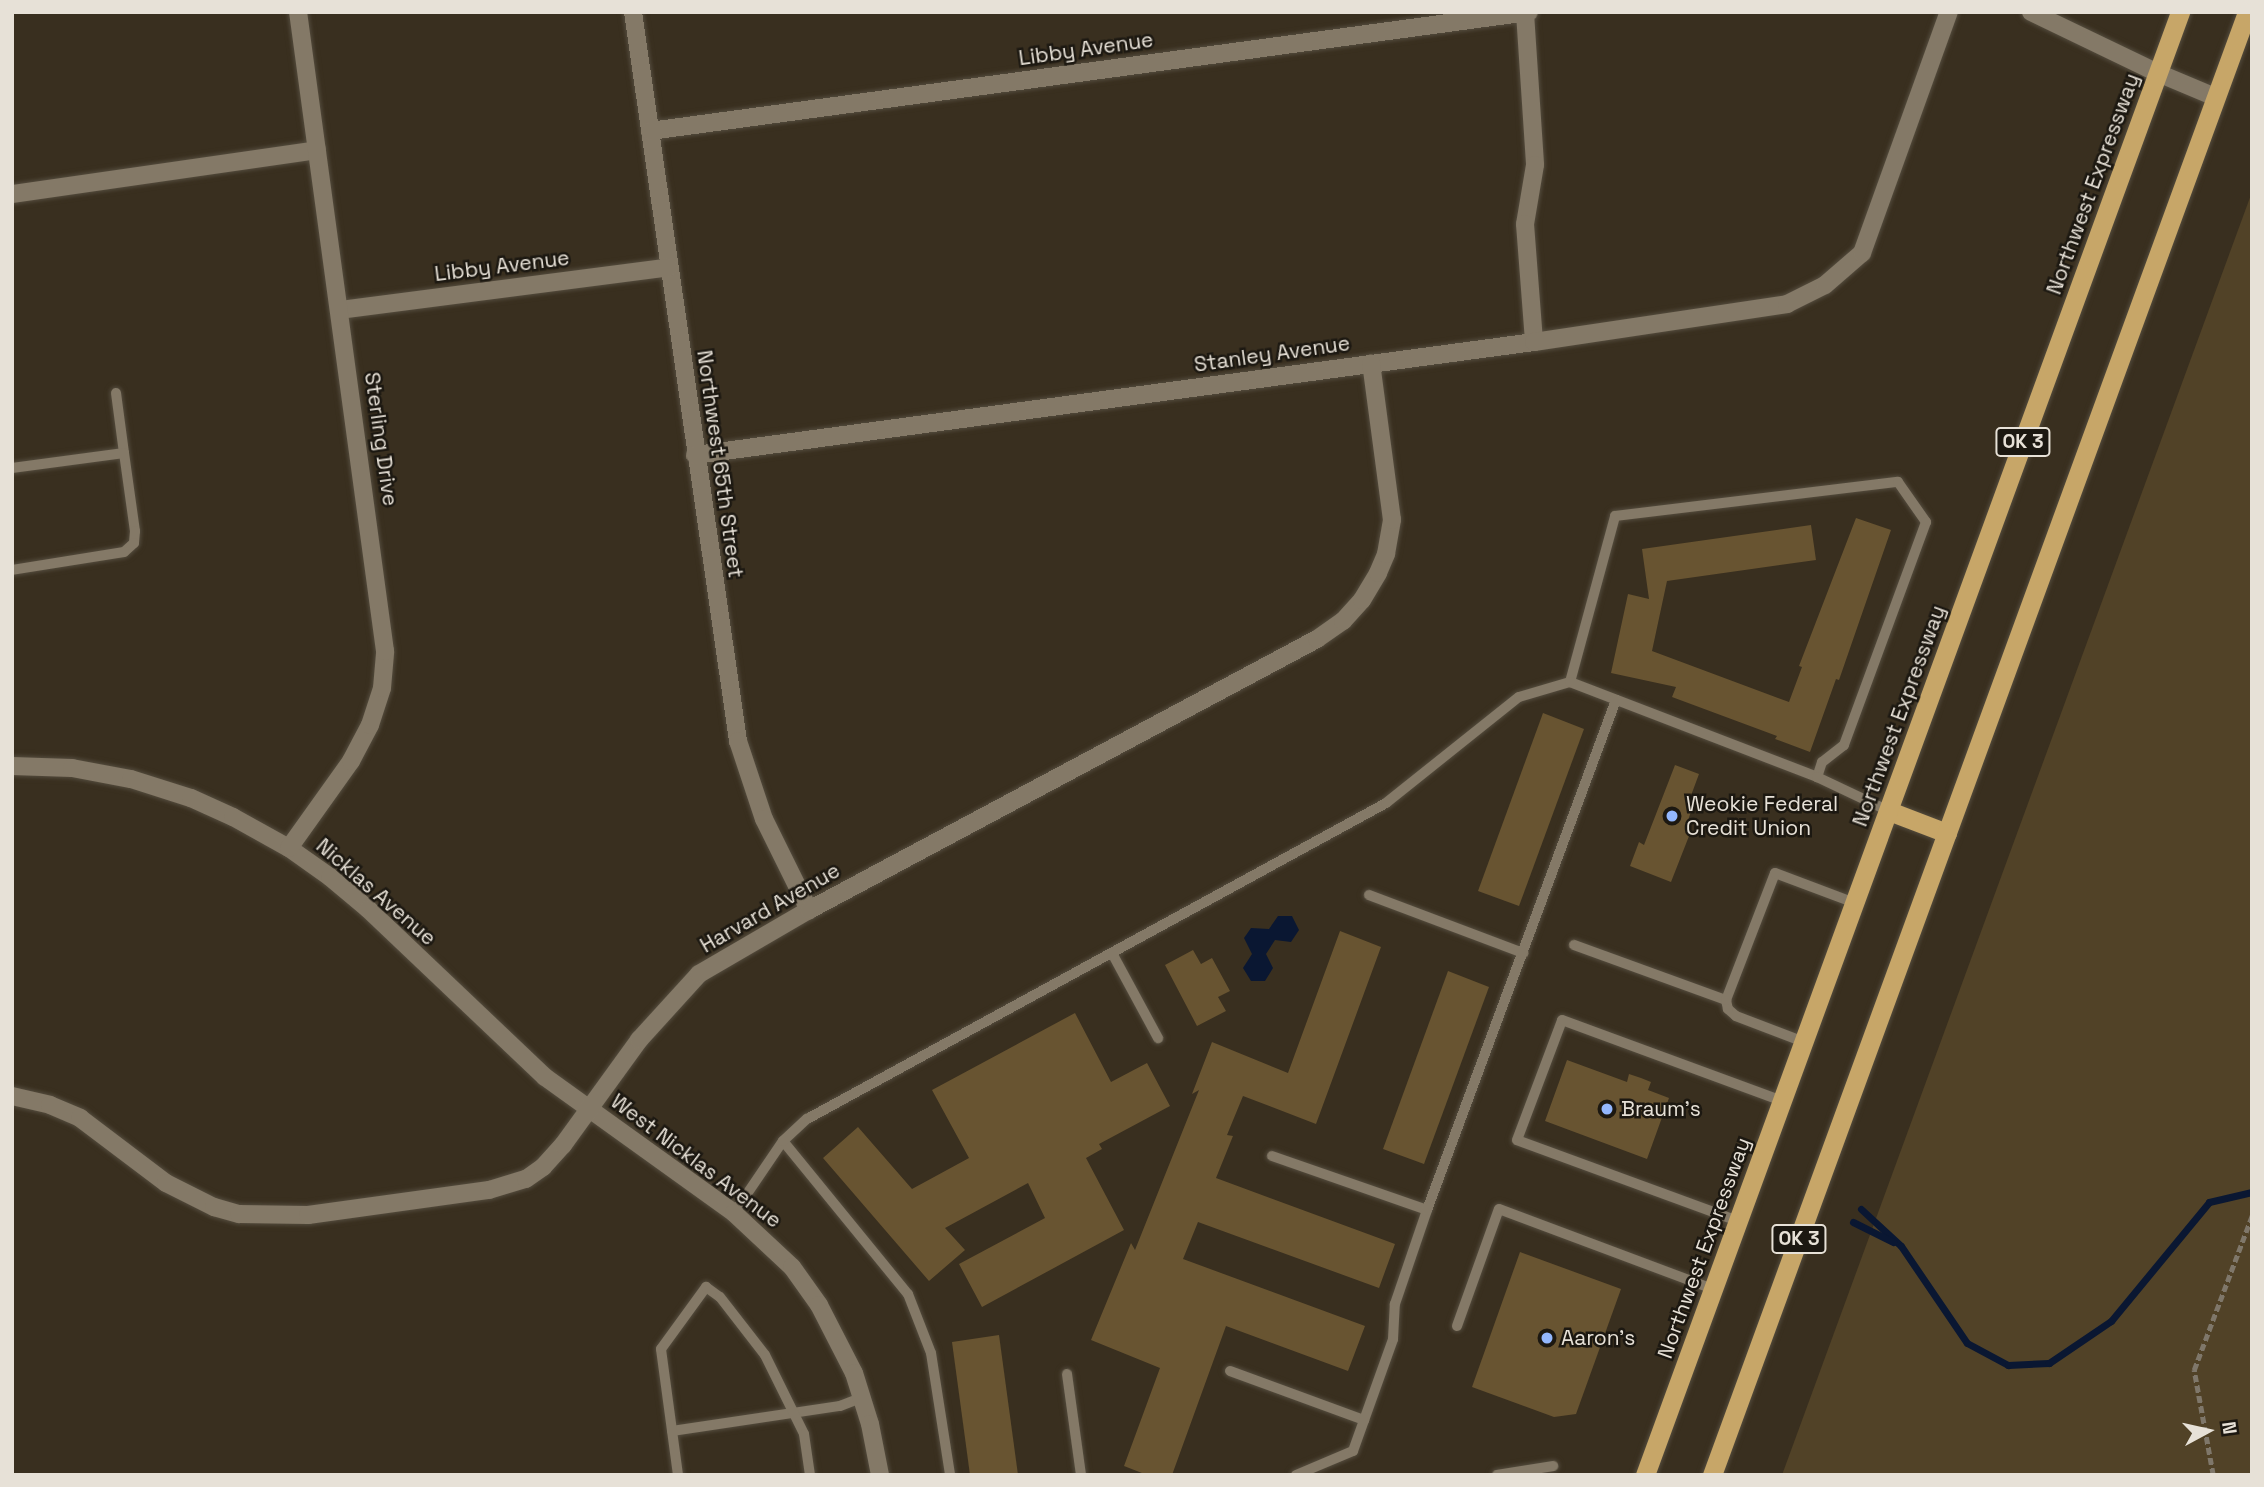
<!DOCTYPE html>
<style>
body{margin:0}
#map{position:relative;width:2264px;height:1487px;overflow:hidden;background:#392f1f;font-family:"Space Grotesk",sans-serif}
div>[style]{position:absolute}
.green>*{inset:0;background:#514227}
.water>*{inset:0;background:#0a1732}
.stream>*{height:7px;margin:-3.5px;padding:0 3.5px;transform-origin:3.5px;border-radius:3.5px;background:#0a1732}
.building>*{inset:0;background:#685431}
.path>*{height:4.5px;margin-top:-2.25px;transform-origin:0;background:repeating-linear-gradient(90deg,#7f776a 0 7px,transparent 0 10.5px)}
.roads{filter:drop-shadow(0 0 2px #544c3e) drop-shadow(0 0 2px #544c3e)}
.service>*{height:10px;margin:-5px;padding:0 5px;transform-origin:5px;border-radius:5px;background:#847967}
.minor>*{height:18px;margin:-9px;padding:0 9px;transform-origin:9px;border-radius:9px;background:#847967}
.trunk>*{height:19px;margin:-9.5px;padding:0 9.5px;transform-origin:9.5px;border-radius:9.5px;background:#c7a668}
.dots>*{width:19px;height:19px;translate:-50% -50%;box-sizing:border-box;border:4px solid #1c1811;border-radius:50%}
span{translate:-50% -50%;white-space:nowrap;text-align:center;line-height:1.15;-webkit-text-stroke:5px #1c1811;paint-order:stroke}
.shield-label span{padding:2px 5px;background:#1c1811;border:2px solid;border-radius:5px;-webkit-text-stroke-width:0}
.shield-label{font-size:19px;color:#e7e1d7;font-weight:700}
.street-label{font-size:21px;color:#e7e1d7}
.poi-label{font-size:21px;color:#e7e1d7}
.left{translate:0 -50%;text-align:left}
.frame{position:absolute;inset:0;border:14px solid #e7e1d7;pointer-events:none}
.north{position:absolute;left:2173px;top:1396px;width:70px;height:70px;-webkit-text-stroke:5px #1c1811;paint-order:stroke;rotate:82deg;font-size:19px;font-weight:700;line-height:28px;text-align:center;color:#e7e1d7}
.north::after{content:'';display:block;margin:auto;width:24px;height:32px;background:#e7e1d7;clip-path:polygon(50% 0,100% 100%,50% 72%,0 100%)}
</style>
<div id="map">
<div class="green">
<i style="clip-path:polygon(2252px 192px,2252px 1475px,1782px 1475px)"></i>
</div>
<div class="water">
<i style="clip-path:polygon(1278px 916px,1292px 916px,1299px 930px,1291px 942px,1275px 940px,1266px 954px,1273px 968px,1265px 981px,1251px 981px,1243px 968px,1252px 954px,1244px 938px,1251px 928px,1269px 929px)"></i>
</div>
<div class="stream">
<i style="left:1861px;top:1209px;width:54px;rotate:42.8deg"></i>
<i style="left:1901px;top:1246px;width:117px;rotate:55.8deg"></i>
<i style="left:1967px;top:1343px;width:47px;rotate:28.2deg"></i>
<i style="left:2008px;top:1365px;width:41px;rotate:-2.8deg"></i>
<i style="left:2049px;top:1363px;width:75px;rotate:-34.1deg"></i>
<i style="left:2111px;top:1321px;width:154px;rotate:-50.5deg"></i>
<i style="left:2209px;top:1202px;width:44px;rotate:-13.1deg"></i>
<i style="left:1853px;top:1222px;width:45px;rotate:26.6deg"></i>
</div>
<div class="building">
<i style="clip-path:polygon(1856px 518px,1891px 530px,1839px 680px,1836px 679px,1810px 752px,1775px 739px,1777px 736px,1672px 697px,1676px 687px,1611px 673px,1628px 594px,1649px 599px,1642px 549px,1811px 525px,1816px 560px,1667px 581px,1652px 651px,1789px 702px,1802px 667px,1799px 666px)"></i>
<i style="clip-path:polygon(1543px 713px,1584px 729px,1519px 906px,1478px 891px)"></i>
<i style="clip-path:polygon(1675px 765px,1699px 774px,1689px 801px,1694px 803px,1685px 829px,1691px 831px,1671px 882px,1630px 866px,1639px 842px,1644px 845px)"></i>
<i style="clip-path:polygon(1340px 931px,1381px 947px,1316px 1124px,1243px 1096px,1227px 1135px,1233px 1136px,1216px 1178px,1395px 1244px,1379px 1288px,1198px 1222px,1183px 1259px,1365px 1326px,1348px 1371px,1226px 1326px,1172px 1475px,1147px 1475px,1124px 1466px,1160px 1368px,1091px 1340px,1131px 1243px,1135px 1250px,1199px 1090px,1192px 1094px,1212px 1042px,1288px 1073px)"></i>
<i style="clip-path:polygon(1193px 950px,1201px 964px,1212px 958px,1230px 991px,1218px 997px,1226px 1011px,1197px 1026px,1165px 965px)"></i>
<i style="clip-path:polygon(1448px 971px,1489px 987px,1424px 1164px,1383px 1149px)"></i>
<i style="clip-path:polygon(1075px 1013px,1111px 1082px,1147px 1063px,1170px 1106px,1099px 1144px,1102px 1149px,1086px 1158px,1124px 1230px,982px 1307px,959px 1264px,1045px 1218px,1028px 1183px,945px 1228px,965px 1250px,929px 1281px,823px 1158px,858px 1127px,912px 1189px,969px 1158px,932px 1090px)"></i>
<i style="clip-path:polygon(1567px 1060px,1627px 1082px,1629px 1074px,1641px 1078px,1651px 1082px,1648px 1090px,1669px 1098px,1647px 1159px,1545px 1121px)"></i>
<i style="clip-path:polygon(1520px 1252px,1621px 1289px,1576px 1414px,1554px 1417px,1472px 1387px)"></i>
<i style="clip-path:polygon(999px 1335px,1018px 1475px,970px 1475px,952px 1342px)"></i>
</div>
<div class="path">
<i style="left:2213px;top:1475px;width:107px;rotate:-100.3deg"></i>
<i style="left:2194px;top:1370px;width:165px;rotate:-69.4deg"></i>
</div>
<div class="roads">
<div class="service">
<i style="left:116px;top:393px;width:61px;rotate:82.4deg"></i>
<i style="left:12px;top:468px;width:113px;rotate:-7.6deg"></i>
<i style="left:124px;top:453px;width:79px;rotate:82deg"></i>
<i style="left:135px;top:531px;width:12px;rotate:95deg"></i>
<i style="left:134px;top:543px;width:13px;rotate:138deg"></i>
<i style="left:124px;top:552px;width:113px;rotate:170.9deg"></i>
<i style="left:1570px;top:682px;width:172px;rotate:-74.8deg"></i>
<i style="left:1615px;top:516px;width:285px;rotate:-6.9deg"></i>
<i style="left:1898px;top:482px;width:49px;rotate:55deg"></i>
<i style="left:1926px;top:522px;width:238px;rotate:110.2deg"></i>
<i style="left:1844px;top:745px;width:28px;rotate:142deg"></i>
<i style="left:1822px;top:762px;width:16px;rotate:108deg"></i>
<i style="left:1369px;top:895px;width:165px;rotate:20.6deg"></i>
<i style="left:1574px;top:945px;width:162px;rotate:19.9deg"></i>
<i style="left:1112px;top:953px;width:97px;rotate:61.6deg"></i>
<i style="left:1804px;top:1042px;width:73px;rotate:-159.1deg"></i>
<i style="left:1736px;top:1016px;width:11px;rotate:-139deg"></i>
<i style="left:1728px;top:1009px;width:9px;rotate:-103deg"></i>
<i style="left:1726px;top:1000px;width:136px;rotate:-68.9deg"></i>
<i style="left:1775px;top:873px;width:85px;rotate:20.6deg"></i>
<i style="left:783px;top:1141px;width:198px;rotate:50.8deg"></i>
<i style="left:908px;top:1294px;width:63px;rotate:68.7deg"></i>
<i style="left:931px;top:1353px;width:123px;rotate:81.1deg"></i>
<i style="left:1272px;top:1156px;width:164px;rotate:19.2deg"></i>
<i style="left:734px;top:1213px;width:87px;rotate:-55.8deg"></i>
<i style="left:783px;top:1141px;width:33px;rotate:-43deg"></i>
<i style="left:807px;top:1119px;width:660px;rotate:-28.62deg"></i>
<i style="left:1386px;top:803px;width:170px;rotate:-38.6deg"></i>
<i style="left:1519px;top:697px;width:53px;rotate:-16.4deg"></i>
<i style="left:1570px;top:682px;width:265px;rotate:21deg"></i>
<i style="left:1817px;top:777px;width:80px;rotate:25.3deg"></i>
<i style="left:1738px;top:1221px;width:235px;rotate:-159.9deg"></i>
<i style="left:1517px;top:1140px;width:128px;rotate:-69.4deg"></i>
<i style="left:1562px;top:1020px;width:234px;rotate:20.2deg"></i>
<i style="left:1457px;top:1326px;width:124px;rotate:-70.3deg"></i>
<i style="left:1499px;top:1209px;width:228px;rotate:20.5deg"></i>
<i style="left:1230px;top:1371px;width:143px;rotate:20.1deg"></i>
<i style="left:1067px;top:1374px;width:102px;rotate:82.1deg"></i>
<i style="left:672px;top:1431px;width:170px;rotate:-8.5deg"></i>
<i style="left:840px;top:1406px;width:25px;rotate:-21deg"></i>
<i style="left:678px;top:1475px;width:127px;rotate:-97.7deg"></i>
<i style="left:661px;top:1349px;width:77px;rotate:-54deg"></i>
<i style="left:706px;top:1287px;width:17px;rotate:36deg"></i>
<i style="left:720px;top:1297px;width:73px;rotate:52.2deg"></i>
<i style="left:765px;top:1355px;width:88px;rotate:63.7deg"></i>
<i style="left:804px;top:1434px;width:41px;rotate:81.7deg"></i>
<i style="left:1296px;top:1475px;width:62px;rotate:-22.8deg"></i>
<i style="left:1353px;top:1451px;width:119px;rotate:-70.3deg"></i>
<i style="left:1393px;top:1339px;width:35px;rotate:-87deg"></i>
<i style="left:1395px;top:1304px;width:99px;rotate:-71.2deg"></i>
<i style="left:1427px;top:1210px;width:544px;rotate:-69.67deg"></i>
<i style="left:1497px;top:1475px;width:57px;rotate:-9.1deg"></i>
</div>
<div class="minor">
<i style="left:633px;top:12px;width:737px;rotate:81.8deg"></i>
<i style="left:738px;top:741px;width:82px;rotate:71.6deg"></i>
<i style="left:764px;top:819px;width:102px;rotate:63.7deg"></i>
<i style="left:2031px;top:12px;width:141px;rotate:25.7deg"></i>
<i style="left:2158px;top:73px;width:62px;rotate:22.8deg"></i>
<i style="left:1525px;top:13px;width:152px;rotate:86.2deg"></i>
<i style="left:1535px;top:165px;width:60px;rotate:99.6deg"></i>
<i style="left:1525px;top:224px;width:118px;rotate:85.6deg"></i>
<i style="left:650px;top:131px;width:887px;rotate:-7.71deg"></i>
<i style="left:12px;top:194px;width:308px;rotate:-8.2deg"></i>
<i style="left:340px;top:310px;width:332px;rotate:-7.4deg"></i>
<i style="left:695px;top:455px;width:847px;rotate:-7.67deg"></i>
<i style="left:1534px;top:342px;width:256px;rotate:-8.5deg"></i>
<i style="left:1787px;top:304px;width:42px;rotate:-26.6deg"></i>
<i style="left:1825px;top:285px;width:49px;rotate:-40.9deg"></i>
<i style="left:1862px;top:253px;width:256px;rotate:-70.2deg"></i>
<i style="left:12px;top:766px;width:60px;rotate:1.9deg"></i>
<i style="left:72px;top:768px;width:60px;rotate:10.6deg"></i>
<i style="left:131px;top:779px;width:63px;rotate:17.6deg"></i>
<i style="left:191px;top:798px;width:46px;rotate:24.3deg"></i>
<i style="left:233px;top:817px;width:64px;rotate:29deg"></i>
<i style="left:289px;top:848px;width:50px;rotate:35.3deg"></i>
<i style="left:330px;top:877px;width:50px;rotate:40.1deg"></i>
<i style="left:368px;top:909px;width:244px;rotate:43.5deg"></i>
<i style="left:545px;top:1077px;width:233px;rotate:35.7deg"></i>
<i style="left:734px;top:1213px;width:79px;rotate:43deg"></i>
<i style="left:792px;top:1267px;width:47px;rotate:54.6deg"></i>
<i style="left:819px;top:1305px;width:76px;rotate:62.8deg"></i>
<i style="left:854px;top:1373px;width:53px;rotate:72.6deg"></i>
<i style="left:870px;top:1424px;width:52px;rotate:78.9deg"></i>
<i style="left:289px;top:848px;width:107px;rotate:-54.5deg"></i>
<i style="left:351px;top:761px;width:41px;rotate:-62.2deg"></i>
<i style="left:370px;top:725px;width:39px;rotate:-72deg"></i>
<i style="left:382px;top:688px;width:37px;rotate:-85deg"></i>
<i style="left:385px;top:651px;width:645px;rotate:-97.75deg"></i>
<i style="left:12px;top:1096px;width:39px;rotate:13deg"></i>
<i style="left:50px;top:1105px;width:33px;rotate:23deg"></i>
<i style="left:80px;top:1118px;width:108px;rotate:37.1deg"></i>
<i style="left:166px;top:1183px;width:54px;rotate:26.6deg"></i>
<i style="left:214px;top:1207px;width:26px;rotate:16deg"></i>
<i style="left:239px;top:1214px;width:69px;rotate:0.8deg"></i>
<i style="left:308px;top:1215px;width:183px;rotate:-7.9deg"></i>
<i style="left:489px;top:1190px;width:39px;rotate:-17deg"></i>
<i style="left:526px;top:1179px;width:21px;rotate:-35deg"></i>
<i style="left:543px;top:1167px;width:30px;rotate:-48deg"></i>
<i style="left:563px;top:1145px;width:130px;rotate:-54.1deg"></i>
<i style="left:639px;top:1040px;width:89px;rotate:-47.7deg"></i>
<i style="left:699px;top:974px;width:127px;rotate:-30.2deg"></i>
<i style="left:809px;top:910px;width:576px;rotate:-28.08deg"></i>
<i style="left:1317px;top:639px;width:32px;rotate:-35deg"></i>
<i style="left:1343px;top:621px;width:28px;rotate:-48deg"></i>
<i style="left:1362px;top:600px;width:31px;rotate:-59deg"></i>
<i style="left:1378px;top:573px;width:21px;rotate:-67deg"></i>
<i style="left:1386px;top:554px;width:35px;rotate:-80deg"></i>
<i style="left:1392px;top:520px;width:158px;rotate:-97.6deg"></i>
</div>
<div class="trunk">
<i style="left:1889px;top:811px;width:62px;rotate:20.8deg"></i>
<i style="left:1645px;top:1475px;width:1558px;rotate:-69.91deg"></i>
<i style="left:1712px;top:1475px;width:1558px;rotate:-69.91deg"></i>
</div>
</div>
<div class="dots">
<i style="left:1672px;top:816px;background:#93b7fd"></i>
<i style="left:1607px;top:1109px;background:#93b7fd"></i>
<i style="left:1547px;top:1338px;background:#93b7fd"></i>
</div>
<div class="shield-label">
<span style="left:2023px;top:442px">OK 3</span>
<span style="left:1799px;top:1239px">OK 3</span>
</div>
<div class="street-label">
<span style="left:1086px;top:49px;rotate:-8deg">Libby Avenue</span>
<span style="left:2093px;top:184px;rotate:-70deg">Northwest Expressway</span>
<span style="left:502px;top:266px;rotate:-7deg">Libby Avenue</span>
<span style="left:1272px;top:354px;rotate:-8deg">Stanley Avenue</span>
<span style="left:381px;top:439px;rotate:82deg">Sterling Drive</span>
<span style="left:720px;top:464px;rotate:82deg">Northwest 65th Street</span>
<span style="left:1899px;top:716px;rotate:-70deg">Northwest Expressway</span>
<span style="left:376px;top:892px;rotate:41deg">Nicklas Avenue</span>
<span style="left:770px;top:908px;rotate:-30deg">Harvard Avenue</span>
<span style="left:696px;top:1161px;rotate:37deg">West Nicklas Avenue</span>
<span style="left:1704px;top:1248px;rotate:-70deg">Northwest Expressway</span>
</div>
<div class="poi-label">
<span class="left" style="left:1686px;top:816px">Weokie Federal<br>Credit Union</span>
<span class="left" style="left:1621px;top:1109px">Braum's</span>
<span class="left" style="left:1561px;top:1338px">Aaron's</span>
</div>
<div class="frame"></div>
<div class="north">N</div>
</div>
